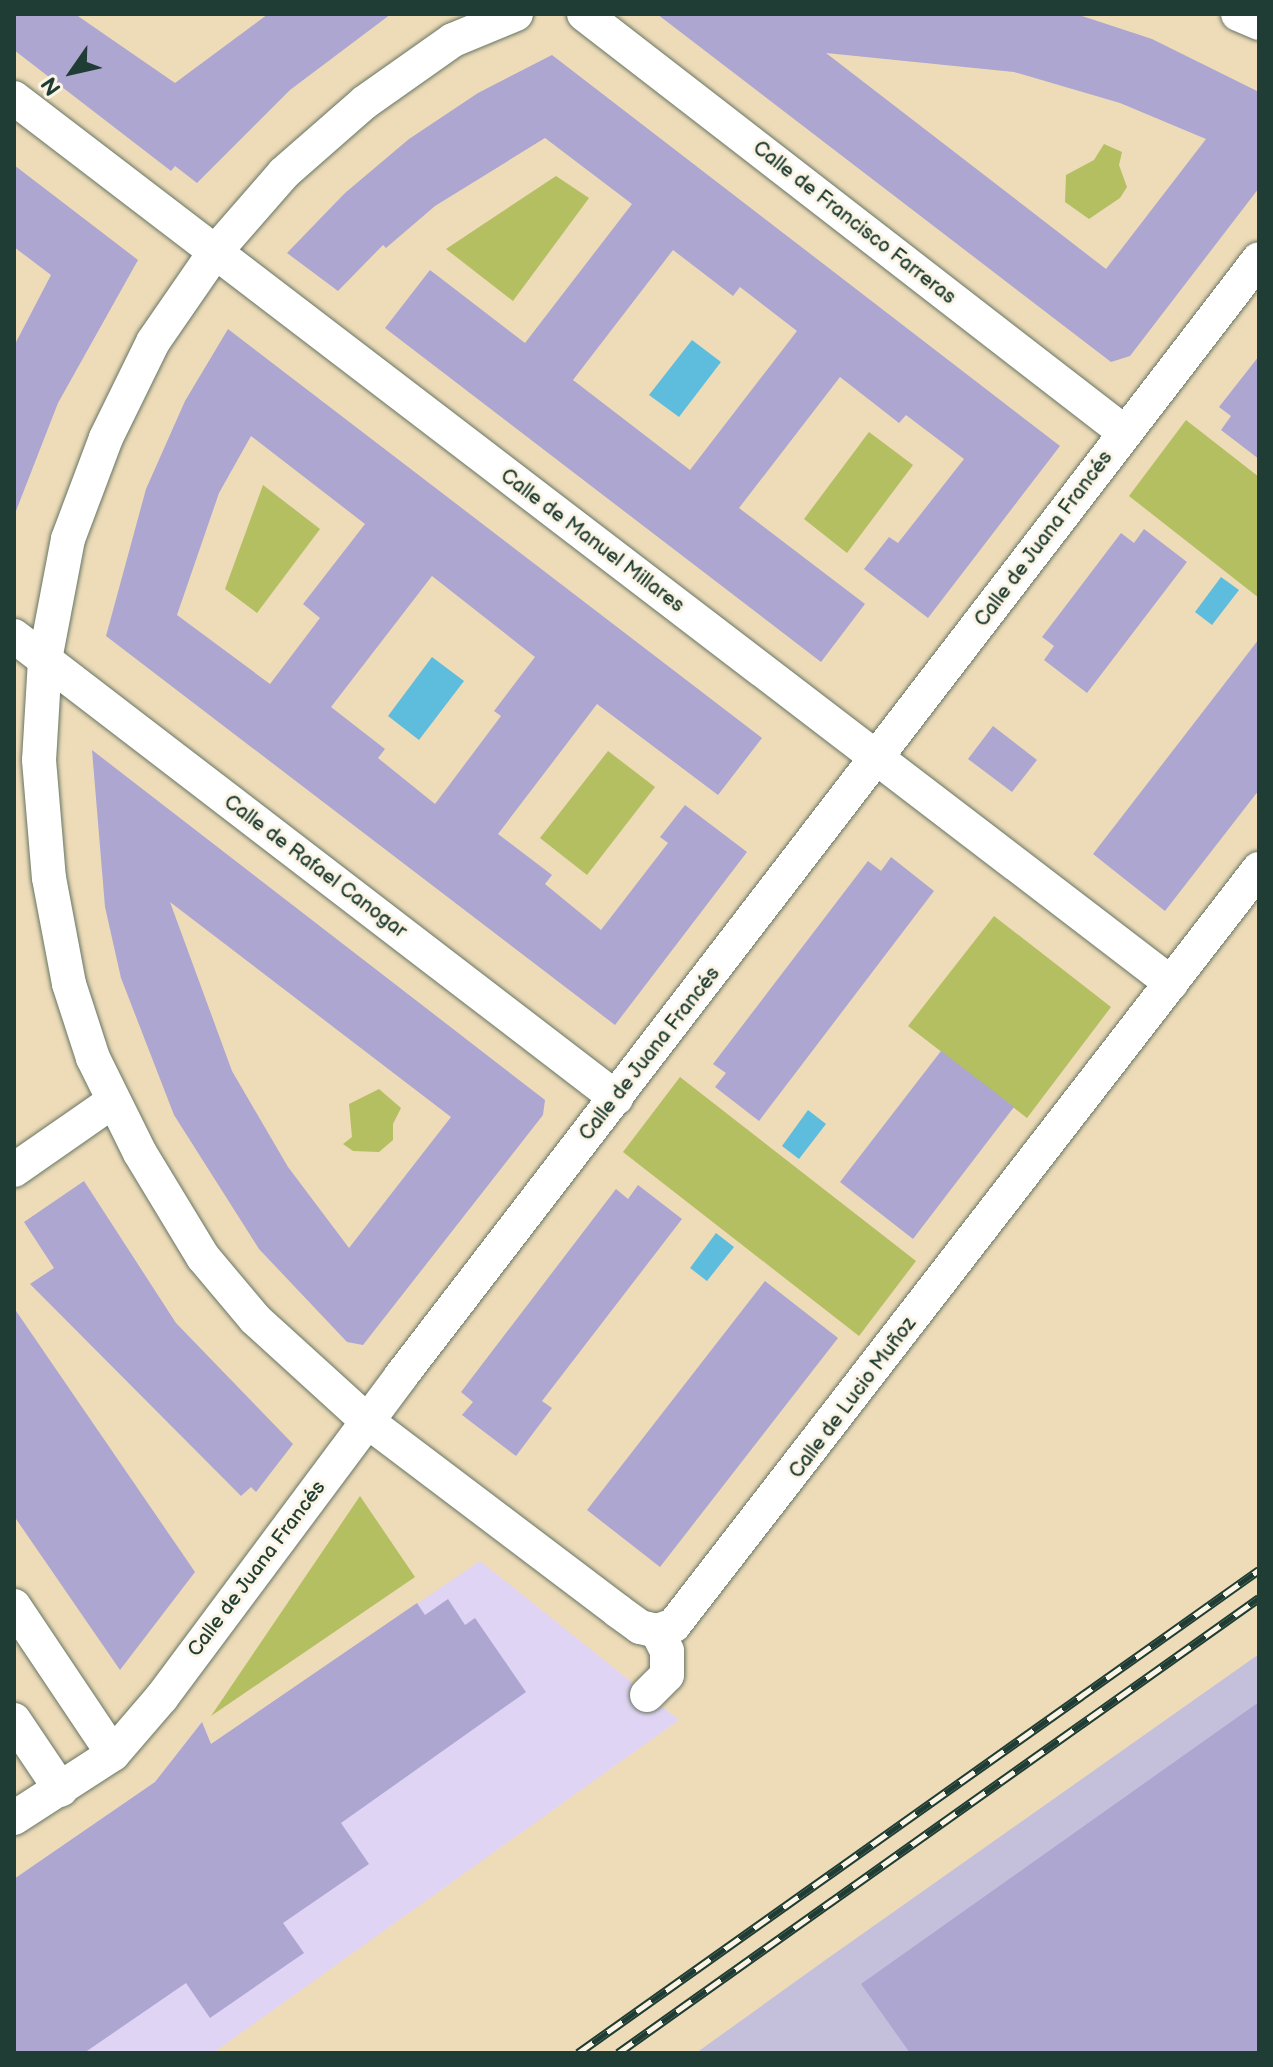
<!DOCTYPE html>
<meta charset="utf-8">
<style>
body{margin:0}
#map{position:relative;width:1273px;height:2067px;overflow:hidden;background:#eedcb9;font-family:"Balsamiq Sans",sans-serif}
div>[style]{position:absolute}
.built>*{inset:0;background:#e0d4f4}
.industrial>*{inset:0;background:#c4c0db}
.green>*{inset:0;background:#b3bf61}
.water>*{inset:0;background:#5ebcdc}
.building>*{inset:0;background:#aca6d0}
.roads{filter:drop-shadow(0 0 2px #677563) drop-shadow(0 0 2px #677563)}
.street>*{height:34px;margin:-17px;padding:0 17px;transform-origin:17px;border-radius:17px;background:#fff}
.rail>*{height:9px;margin-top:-4.5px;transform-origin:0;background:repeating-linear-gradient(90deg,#fcf5e5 0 18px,#1f3d34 0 36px);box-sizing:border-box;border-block:2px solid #1f3d34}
span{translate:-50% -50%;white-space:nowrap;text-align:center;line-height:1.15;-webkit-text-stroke:6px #fcf5e5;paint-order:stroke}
.street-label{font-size:20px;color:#1f3d34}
.frame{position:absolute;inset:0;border:16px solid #1f3d34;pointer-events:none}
.north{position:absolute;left:32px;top:32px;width:80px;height:80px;-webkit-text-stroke:6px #fcf5e5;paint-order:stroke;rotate:236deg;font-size:22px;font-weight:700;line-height:32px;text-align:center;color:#1f3d34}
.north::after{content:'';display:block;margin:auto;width:28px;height:36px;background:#1f3d34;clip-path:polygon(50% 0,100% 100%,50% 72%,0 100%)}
</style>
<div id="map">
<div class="built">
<i style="clip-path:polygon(480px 1561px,679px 1720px,213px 2053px,14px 2053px,14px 1879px,155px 1782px,202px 1722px,211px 1744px)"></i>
</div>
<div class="industrial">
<i style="clip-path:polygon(1259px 1654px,1259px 2053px,696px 2053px,824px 1961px)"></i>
</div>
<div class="green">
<i style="clip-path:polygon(1104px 144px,1122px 152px,1119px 165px,1127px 187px,1120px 198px,1089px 219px,1065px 202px,1066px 175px,1094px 160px)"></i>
<i style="clip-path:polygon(556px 176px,589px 198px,513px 301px,446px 249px)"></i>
<i style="clip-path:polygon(1186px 420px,1259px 477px,1259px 598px,1129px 496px)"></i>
<i style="clip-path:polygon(869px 432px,913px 465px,847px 553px,804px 519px)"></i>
<i style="clip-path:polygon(263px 485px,320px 529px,257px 613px,225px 589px)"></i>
<i style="clip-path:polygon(608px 751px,655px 787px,587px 875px,540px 838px)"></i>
<i style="clip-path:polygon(994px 916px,1111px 1007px,1027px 1118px,908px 1026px)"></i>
<i style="clip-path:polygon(680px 1077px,916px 1261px,859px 1336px,623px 1152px)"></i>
<i style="clip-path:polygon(379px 1089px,401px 1108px,393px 1124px,393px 1140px,379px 1152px,353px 1151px,343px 1144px,352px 1137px,349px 1104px)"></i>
<i style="clip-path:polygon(360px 1496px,415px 1577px,211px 1716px)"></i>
</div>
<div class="water">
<i style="clip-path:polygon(692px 340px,721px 362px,679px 417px,649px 395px)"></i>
<i style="clip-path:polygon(1221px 577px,1239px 590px,1212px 625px,1195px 612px)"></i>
<i style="clip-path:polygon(432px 657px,464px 681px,419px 740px,388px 716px)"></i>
<i style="clip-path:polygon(808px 1110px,826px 1124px,799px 1159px,782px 1146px)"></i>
<i style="clip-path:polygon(716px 1233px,734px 1247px,707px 1281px,690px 1268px)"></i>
</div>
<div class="building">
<i style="clip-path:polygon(14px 14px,75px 14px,175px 83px,268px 14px,391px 14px,290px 90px,197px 183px,175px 166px,171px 171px,14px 50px)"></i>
<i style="clip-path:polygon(evenodd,657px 14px,1076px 14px,1152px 39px,1259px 92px,1259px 188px,1130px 356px,1111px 362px,657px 14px,826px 53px,1014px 72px,1120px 103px,1206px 139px,1106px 269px,826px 53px)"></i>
<i style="clip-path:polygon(evenodd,552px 55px,1060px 446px,928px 618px,864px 569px,889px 537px,898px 543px,964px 459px,906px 415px,899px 423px,840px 377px,739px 508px,865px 604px,821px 662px,385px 328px,430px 270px,525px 343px,632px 204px,545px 138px,435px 206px,386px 248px,383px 245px,338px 291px,287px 253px,345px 193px,409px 139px,478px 93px,552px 55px,673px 250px,733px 296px,740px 287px,797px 331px,690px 470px,573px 380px,673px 250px)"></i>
<i style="clip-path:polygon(14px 165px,138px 260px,58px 403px,16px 511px,14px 346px,51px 275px,14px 247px)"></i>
<i style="clip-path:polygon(evenodd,228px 329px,762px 738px,718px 795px,597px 704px,498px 834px,552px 875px,545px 884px,601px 930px,668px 843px,660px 837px,685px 805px,747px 852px,615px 1025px,106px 636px,146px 489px,185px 401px,228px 329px,251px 436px,365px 524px,303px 604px,320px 618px,270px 684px,177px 615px,219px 493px,251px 436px,228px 329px,432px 576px,535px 657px,494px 711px,501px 716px,435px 804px,378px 758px,385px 749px,331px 707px,432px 576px)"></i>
<i style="clip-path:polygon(1259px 356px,1259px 459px,1221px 430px,1231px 416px,1219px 407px)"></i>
<i style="clip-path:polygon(1144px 529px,1187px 562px,1087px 693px,1044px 660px,1054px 646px,1042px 637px,1121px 533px,1134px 543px)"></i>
<i style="clip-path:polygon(1259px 639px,1259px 790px,1165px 911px,1093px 854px)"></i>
<i style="clip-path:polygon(993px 726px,1037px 760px,1012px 792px,968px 759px)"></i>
<i style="clip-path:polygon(evenodd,92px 750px,545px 1100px,543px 1115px,363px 1345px,347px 1342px,259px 1249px,174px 1115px,121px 978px,105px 907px,92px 750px,170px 902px,451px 1117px,349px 1248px,288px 1167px,232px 1071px,170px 902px)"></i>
<i style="clip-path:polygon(891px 857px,934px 891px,759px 1121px,715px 1087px,726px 1073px,713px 1064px,868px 861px,881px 871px)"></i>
<i style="clip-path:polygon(941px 1051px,1014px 1107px,913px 1239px,840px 1182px)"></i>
<i style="clip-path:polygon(84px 1181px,176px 1323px,293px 1444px,256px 1492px,251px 1487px,241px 1496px,30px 1284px,54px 1268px,24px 1222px)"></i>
<i style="clip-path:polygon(638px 1185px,682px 1219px,542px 1401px,552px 1408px,516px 1456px,462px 1415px,473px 1402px,461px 1392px,616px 1189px,628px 1199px)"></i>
<i style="clip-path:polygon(765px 1281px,838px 1338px,660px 1567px,587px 1510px)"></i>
<i style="clip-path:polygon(14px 1308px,195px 1572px,120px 1670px,14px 1516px)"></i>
<i style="clip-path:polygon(448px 1599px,465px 1625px,475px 1618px,526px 1692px,341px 1823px,369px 1864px,283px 1923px,304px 1953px,210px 2018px,186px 1983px,84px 2053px,14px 2053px,14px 1879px,155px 1782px,202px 1722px,211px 1744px,417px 1603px,425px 1615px)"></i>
<i style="clip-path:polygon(1259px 1702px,1259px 2053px,910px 2053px,861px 1984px)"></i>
</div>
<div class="roads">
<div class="street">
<i style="left:516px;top:14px;width:68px;rotate:157.6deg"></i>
<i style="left:453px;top:40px;width:108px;rotate:144.8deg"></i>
<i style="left:365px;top:102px;width:108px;rotate:138.8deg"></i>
<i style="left:284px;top:173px;width:105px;rotate:131.1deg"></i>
<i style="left:215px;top:252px;width:109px;rotate:124.6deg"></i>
<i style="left:153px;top:342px;width:107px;rotate:116.1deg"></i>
<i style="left:106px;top:438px;width:108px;rotate:110.6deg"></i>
<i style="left:68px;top:539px;width:123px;rotate:100.8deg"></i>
<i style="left:45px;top:660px;width:100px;rotate:93.4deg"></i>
<i style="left:39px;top:760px;width:118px;rotate:85.2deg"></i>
<i style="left:49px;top:878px;width:108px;rotate:79.3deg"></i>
<i style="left:69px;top:984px;width:78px;rotate:72deg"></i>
<i style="left:93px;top:1058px;width:106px;rotate:63.7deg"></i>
<i style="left:140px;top:1153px;width:122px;rotate:58.8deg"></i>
<i style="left:203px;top:1257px;width:81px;rotate:50deg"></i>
<i style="left:255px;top:1319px;width:151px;rotate:42.3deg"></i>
<i style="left:367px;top:1421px;width:315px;rotate:37.1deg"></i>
<i style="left:618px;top:1611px;width:27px;rotate:36deg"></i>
<i style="left:640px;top:1627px;width:17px;rotate:13deg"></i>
<i style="left:657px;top:1631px;width:18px;rotate:-19deg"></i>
<i style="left:674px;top:1625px;width:956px;rotate:-52.27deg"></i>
<i style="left:584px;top:14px;width:683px;rotate:37.74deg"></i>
<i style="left:1238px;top:14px;width:23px;rotate:23deg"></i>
<i style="left:14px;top:98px;width:1457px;rotate:37.41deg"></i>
<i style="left:14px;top:636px;width:759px;rotate:37.5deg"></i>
<i style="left:14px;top:1170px;width:119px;rotate:-34.8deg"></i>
<i style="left:14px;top:1606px;width:178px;rotate:56.2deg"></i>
<i style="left:647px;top:1695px;width:28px;rotate:-45deg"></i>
<i style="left:667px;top:1675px;width:24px;rotate:-90deg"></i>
<i style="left:667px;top:1651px;width:22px;rotate:-117deg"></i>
<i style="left:14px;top:1720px;width:84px;rotate:56.1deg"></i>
<i style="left:14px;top:1818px;width:118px;rotate:-32.9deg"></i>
<i style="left:113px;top:1754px;width:75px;rotate:-49.3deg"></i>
<i style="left:162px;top:1697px;width:400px;rotate:-53.3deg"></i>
<i style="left:401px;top:1376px;width:1408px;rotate:-52.47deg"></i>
</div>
</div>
<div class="rail">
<i style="left:578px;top:2053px;width:835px;rotate:-35.35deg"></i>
<i style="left:618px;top:2053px;width:786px;rotate:-35.37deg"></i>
</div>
<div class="street-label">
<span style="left:854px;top:223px;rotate:38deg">Calle de Francisco Farreras</span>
<span style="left:1044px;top:539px;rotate:-53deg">Calle de Juana Francés</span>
<span style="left:592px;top:541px;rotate:37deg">Calle de Manuel Millares</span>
<span style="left:315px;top:867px;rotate:37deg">Calle de Rafael Canogar</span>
<span style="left:650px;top:1054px;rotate:-52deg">Calle de Juana Francés</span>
<span style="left:853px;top:1398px;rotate:-53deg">Calle de Lucio Muñoz</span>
<span style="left:257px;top:1569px;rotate:-53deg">Calle de Juana Francés</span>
</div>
<div class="frame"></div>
<div class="north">N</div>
</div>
